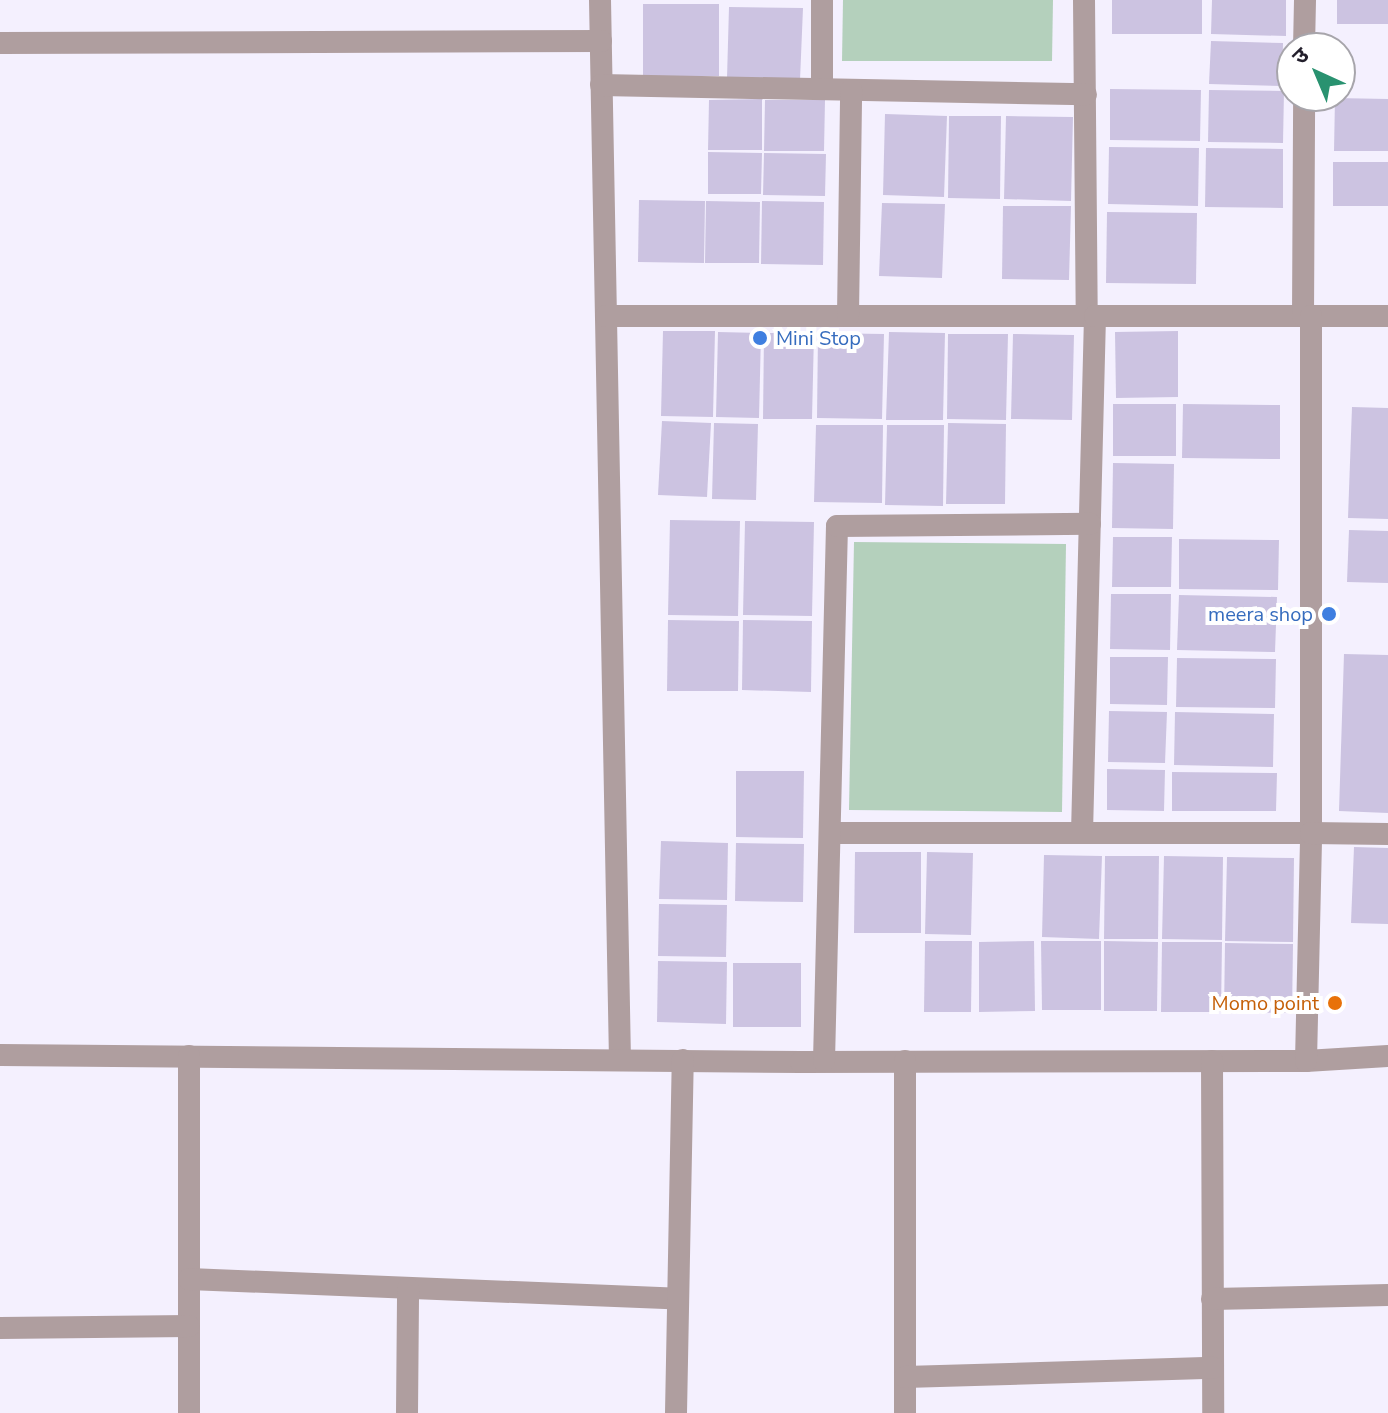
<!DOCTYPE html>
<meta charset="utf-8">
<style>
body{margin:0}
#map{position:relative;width:1388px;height:1413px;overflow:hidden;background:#f4f0fe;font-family:"Nunito Sans","Noto Sans Devanagari",sans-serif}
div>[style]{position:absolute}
.green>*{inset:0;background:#b4d0bc}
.building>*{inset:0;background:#ccc3e1}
.street>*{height:22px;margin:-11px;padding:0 11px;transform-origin:11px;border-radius:11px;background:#af9e9f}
.dots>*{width:22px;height:22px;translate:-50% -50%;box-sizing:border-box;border:4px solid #fff;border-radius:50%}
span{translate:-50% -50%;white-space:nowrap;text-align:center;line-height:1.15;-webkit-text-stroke:8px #fff;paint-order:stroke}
.shop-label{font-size:20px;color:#366cbe}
.left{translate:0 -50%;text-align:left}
.right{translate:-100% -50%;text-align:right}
.food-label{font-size:20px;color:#c56008}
.north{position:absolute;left:1276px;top:32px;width:80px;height:80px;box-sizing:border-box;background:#fff;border:2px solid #a7a5ab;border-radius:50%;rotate:316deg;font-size:22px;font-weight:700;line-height:32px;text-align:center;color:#231f2c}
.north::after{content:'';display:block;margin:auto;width:28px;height:36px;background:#299270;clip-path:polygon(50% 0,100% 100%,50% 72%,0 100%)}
</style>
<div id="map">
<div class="green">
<i style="clip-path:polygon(843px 0,1053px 0,1052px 61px,842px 61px)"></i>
<i style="clip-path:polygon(854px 542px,1066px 544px,1062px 812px,849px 810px)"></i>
</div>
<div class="building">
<i style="clip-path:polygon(1112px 0,1202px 0,1202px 34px,1112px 34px)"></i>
<i style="clip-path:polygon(1212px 0,1286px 0,1286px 36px,1211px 34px)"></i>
<i style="clip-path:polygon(1337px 0,1388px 0,1388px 24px,1337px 24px)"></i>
<i style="clip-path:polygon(643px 4px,719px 4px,719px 76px,643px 76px)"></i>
<i style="clip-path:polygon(729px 7px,803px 8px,800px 80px,727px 78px)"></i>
<i style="clip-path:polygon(1211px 41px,1283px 43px,1282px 86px,1209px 84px)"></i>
<i style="clip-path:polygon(1110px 89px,1201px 90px,1200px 141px,1110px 140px)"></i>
<i style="clip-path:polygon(1209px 90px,1284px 91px,1283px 143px,1208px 142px)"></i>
<i style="clip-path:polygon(1335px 98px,1388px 99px,1388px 151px,1334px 151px)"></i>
<i style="clip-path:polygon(762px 99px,762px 150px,708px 150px,709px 100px)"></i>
<i style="clip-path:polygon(765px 100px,825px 100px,824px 151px,764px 151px)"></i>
<i style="clip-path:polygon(885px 114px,947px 116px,944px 197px,883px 195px)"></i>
<i style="clip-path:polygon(949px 116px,1001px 116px,1000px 199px,948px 198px)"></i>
<i style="clip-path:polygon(1006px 116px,1073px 117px,1071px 201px,1004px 199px)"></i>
<i style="clip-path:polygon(1109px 147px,1199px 148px,1198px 206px,1108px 204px)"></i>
<i style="clip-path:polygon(1206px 148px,1283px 149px,1283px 208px,1205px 207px)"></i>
<i style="clip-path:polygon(708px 152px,762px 153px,761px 194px,708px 194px)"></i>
<i style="clip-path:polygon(764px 153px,826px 154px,825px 196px,763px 195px)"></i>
<i style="clip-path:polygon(1333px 162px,1388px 162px,1388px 206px,1333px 206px)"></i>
<i style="clip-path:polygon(639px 200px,705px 201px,704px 263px,638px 262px)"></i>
<i style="clip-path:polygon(706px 201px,760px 202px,759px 263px,705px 263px)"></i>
<i style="clip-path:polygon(762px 201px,824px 202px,823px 265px,761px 264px)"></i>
<i style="clip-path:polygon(882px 203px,945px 204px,942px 278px,879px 276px)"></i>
<i style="clip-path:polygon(1003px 206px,1071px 206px,1069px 280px,1002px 279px)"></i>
<i style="clip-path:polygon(1107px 212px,1197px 213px,1196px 284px,1106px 283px)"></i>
<i style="clip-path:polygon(663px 331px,715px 331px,713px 417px,661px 416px)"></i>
<i style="clip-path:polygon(1178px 331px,1178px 397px,1116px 398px,1115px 332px)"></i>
<i style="clip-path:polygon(718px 332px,761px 333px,759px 418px,716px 417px)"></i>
<i style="clip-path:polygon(889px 332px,945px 333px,943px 420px,886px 420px)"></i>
<i style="clip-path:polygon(764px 333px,814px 333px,812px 419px,763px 419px)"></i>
<i style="clip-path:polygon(818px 333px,884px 334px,882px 419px,817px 418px)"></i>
<i style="clip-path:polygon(948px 334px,1008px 334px,1006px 420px,947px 419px)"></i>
<i style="clip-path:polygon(1013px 334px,1074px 335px,1072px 420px,1011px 419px)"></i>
<i style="clip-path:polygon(1113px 404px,1176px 404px,1176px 456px,1113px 456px)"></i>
<i style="clip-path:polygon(1183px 404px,1280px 405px,1280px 459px,1182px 458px)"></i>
<i style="clip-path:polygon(1352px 407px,1388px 408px,1388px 519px,1348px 518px)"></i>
<i style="clip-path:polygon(662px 421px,711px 423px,707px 497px,658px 495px)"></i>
<i style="clip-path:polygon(714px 423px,758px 424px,756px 500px,712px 499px)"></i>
<i style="clip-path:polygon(948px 423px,1006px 424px,1005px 504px,946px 504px)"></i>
<i style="clip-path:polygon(816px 425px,883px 425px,882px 503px,814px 502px)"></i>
<i style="clip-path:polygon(887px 425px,944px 425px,943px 506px,885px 505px)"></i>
<i style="clip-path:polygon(1113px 463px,1174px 464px,1173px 529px,1112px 528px)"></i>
<i style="clip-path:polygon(670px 520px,740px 521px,738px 616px,668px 615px)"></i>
<i style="clip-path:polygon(745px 521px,814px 522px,812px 616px,743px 615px)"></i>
<i style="clip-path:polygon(1349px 530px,1388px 531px,1388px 583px,1347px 582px)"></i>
<i style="clip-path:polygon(1113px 537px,1172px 537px,1171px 587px,1112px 587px)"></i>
<i style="clip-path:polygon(1179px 539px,1279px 540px,1278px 590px,1179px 589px)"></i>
<i style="clip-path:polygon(1111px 594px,1171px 594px,1170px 650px,1110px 649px)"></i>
<i style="clip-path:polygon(1179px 595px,1277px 597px,1275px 652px,1177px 650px)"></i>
<i style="clip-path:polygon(668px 620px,739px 621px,738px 691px,667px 691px)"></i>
<i style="clip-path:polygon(743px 620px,812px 621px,811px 692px,742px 690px)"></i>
<i style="clip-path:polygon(1344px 654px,1388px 655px,1388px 813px,1339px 811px)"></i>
<i style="clip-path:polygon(1110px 657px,1168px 657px,1167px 705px,1110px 704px)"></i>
<i style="clip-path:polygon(1177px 658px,1276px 659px,1275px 708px,1176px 707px)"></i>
<i style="clip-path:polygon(1109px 711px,1167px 712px,1165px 763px,1108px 762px)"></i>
<i style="clip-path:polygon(1175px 712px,1274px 714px,1273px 767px,1174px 765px)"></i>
<i style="clip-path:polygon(1107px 769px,1165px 770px,1164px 811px,1107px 810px)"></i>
<i style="clip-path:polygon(736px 771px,804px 771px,803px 838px,736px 837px)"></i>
<i style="clip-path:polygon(1172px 772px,1277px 773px,1276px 811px,1172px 811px)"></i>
<i style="clip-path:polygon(661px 841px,728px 843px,727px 900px,659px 899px)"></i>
<i style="clip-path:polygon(736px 843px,804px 844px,803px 902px,735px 901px)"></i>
<i style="clip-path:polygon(1354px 847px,1388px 848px,1388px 924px,1351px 923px)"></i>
<i style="clip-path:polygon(855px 852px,921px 852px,921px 933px,854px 933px)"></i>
<i style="clip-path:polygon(927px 852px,973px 853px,971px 935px,925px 934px)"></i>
<i style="clip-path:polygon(1044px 855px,1102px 856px,1099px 939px,1042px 937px)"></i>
<i style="clip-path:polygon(1105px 856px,1159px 856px,1158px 939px,1104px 939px)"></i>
<i style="clip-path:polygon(1164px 856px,1223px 857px,1222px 940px,1162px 939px)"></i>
<i style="clip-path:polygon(1227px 857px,1294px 858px,1293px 942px,1225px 941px)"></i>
<i style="clip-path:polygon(659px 904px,727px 905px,726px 957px,658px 956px)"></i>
<i style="clip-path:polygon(925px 941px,972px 941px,971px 1012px,924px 1012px)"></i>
<i style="clip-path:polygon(1034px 941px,1035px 1011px,979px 1012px,979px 942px)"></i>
<i style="clip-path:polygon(1041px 941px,1101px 941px,1101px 1010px,1042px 1010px)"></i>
<i style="clip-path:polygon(1104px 941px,1158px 942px,1157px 1011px,1104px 1011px)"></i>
<i style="clip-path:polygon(1162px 942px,1222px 942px,1221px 1012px,1161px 1012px)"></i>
<i style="clip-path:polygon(1225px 943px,1293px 944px,1292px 1013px,1224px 1012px)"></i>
<i style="clip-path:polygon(658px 961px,727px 962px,726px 1024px,657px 1022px)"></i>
<i style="clip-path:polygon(733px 963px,801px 963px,801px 1027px,733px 1027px)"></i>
</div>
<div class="street">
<i style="left:600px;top:0;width:1060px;rotate:88.92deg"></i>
<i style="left:822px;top:0;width:89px;rotate:90deg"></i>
<i style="left:1084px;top:0;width:316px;rotate:89.5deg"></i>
<i style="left:0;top:43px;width:601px;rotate:-0.19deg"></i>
<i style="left:1304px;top:48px;width:48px;rotate:-88.8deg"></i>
<i style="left:601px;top:85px;width:485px;rotate:1.1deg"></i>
<i style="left:606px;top:316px;width:489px"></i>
<i style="left:1095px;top:316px;width:516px;rotate:91.44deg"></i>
<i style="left:848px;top:316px;width:226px;rotate:-89.2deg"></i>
<i style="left:1095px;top:316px;width:293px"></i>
<i style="left:1303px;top:316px;width:220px;rotate:-89.7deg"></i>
<i style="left:833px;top:833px;width:478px"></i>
<i style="left:1311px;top:833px;width:517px;rotate:-90deg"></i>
<i style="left:0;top:1055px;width:801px;rotate:0.5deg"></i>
<i style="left:801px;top:1062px;width:505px;rotate:-0.11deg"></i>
<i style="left:1306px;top:1061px;width:82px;rotate:-3.5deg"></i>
<i style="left:189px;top:1056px;width:357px;rotate:90deg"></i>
<i style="left:824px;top:1061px;width:535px;rotate:-88.61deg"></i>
<i style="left:837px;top:526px;width:253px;rotate:-0.5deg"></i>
<i style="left:905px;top:1061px;width:352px;rotate:90deg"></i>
<i style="left:1212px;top:1061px;width:352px;rotate:89.8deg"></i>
<i style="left:1306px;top:1061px;width:228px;rotate:-88.7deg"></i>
<i style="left:1311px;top:833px;width:77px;rotate:0.7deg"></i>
<i style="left:189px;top:1279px;width:489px;rotate:2.3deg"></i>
<i style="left:1212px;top:1299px;width:176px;rotate:-1.3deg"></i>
<i style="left:0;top:1328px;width:189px;rotate:-0.6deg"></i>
<i style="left:905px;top:1377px;width:308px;rotate:-1.7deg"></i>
<i style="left:407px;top:1413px;width:125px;rotate:-89.5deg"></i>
<i style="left:676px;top:1413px;width:353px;rotate:-88.9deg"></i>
</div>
<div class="dots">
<i style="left:760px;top:338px;background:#3f7fe0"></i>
<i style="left:1329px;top:614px;background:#3f7fe0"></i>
<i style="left:1335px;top:1003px;background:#e8710a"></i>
</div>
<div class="shop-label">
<span class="left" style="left:776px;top:338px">Mini Stop</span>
<span class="right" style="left:1313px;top:614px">meera shop</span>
</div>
<div class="food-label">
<span class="right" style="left:1319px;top:1003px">Momo point</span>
</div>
<div class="north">उ</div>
</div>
